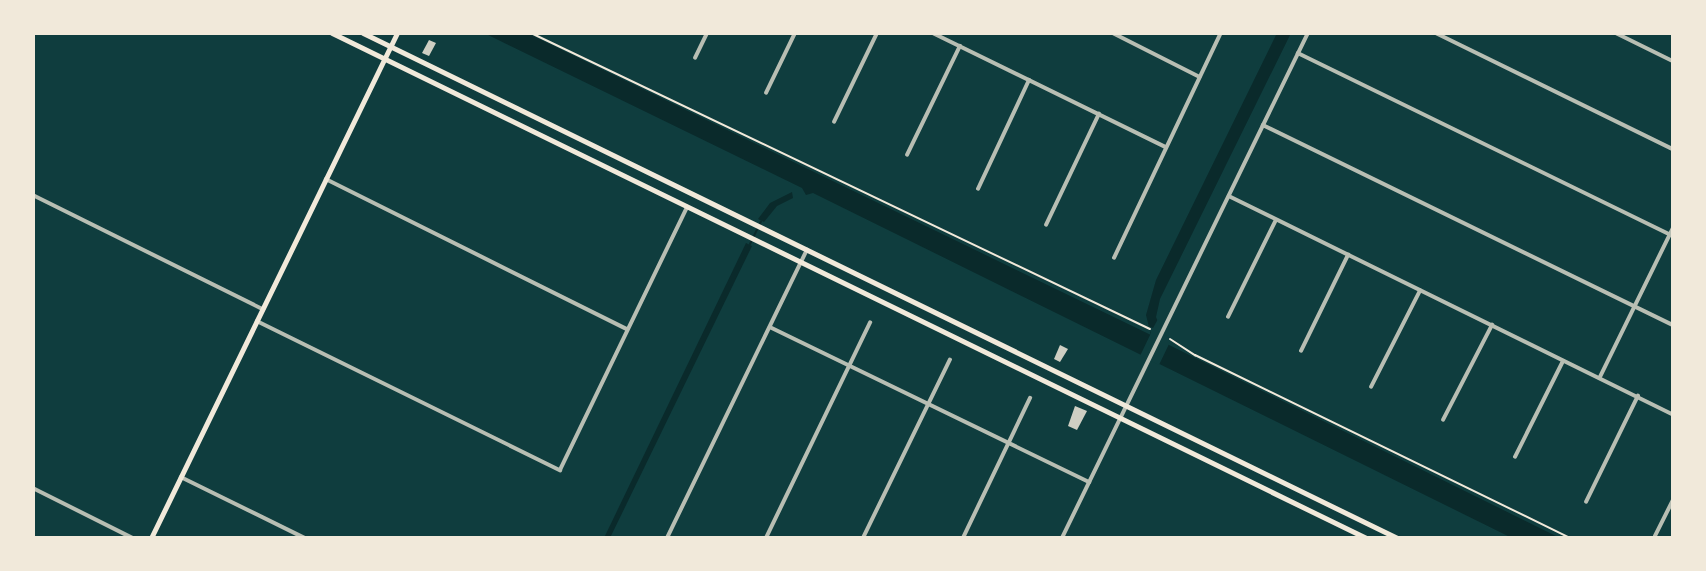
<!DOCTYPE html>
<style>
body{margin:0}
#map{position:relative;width:1706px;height:571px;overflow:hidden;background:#0f3d3e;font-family:"Noto Sans",sans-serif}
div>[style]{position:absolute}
.water>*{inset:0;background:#0a2a2b}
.pier>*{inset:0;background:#0f3d3e}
.stream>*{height:2px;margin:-1px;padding:0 1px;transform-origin:1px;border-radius:1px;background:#0a2a2b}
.building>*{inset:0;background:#cfcfc3}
.path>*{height:2px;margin:-1px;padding:0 1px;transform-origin:1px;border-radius:1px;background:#f1e9da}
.service>*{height:2px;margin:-1px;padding:0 1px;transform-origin:1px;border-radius:1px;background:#b8beb3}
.minor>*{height:3.5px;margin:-1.75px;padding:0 1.75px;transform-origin:1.75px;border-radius:1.75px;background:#b8beb3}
.tertiary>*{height:3.5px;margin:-1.75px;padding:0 1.75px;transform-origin:1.75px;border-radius:1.75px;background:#b8beb3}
.primary>*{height:5px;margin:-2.5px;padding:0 2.5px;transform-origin:2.5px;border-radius:2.5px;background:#f1e9da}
span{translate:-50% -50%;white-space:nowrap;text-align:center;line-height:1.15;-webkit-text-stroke:5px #f1e9da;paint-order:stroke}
.frame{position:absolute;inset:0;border:35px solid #f1e9da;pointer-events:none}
</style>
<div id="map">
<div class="water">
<i style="clip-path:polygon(484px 33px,527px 33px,1151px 335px,1146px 315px,1156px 280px,1277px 33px,1291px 33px,1160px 299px,1156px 317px,1167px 344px,1560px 538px,1512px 538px,813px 193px,806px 195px,802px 188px)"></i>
<i style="clip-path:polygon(792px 192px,793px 198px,777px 206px,764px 222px,758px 219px,770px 203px)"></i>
<i style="clip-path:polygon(746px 243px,752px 246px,610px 538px,604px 538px)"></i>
</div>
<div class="pier">
<i style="clip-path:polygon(1158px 319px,1170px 342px,1159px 365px,1140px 356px,1151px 333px,1148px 326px,1153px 328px)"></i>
</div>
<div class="stream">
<i style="left:750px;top:244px;width:25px;rotate:-64deg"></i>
</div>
<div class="building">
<i style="clip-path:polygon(429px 40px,436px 43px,429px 56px,422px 53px)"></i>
<i style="clip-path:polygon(1060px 345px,1068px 349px,1060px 362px,1054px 359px)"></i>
<i style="clip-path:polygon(1075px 406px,1087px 411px,1077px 430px,1068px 426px)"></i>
</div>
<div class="path">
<i style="left:531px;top:33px;width:686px;rotate:25.56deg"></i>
<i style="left:1170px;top:339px;width:30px;rotate:33deg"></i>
<i style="left:1195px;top:355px;width:417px;rotate:26deg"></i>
</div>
<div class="service">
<i style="left:201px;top:34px;width:1px;rotate:-90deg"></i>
</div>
<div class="minor">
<i style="left:933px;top:33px;width:259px;rotate:26.1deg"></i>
<i style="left:1113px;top:33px;width:97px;rotate:26.8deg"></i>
<i style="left:1436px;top:33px;width:264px;rotate:26.1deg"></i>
<i style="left:1616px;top:33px;width:64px;rotate:26.2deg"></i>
<i style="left:1298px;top:53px;width:417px;rotate:26deg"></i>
<i style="left:695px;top:58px;width:28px;rotate:-64deg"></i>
<i style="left:766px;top:93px;width:67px;rotate:-64.2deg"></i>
<i style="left:834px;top:122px;width:99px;rotate:-64.2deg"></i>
<i style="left:1263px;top:125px;width:456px;rotate:26deg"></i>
<i style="left:907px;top:155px;width:121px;rotate:-64.1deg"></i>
<i style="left:326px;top:179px;width:336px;rotate:26.5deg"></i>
<i style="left:978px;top:189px;width:120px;rotate:-64.9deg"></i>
<i style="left:33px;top:195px;width:257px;rotate:26.4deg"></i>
<i style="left:1229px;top:196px;width:495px;rotate:26.2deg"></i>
<i style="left:1046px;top:225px;width:123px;rotate:-64.5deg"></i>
<i style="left:1114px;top:258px;width:249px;rotate:-64.6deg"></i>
<i style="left:1228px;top:317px;width:108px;rotate:-63.7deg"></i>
<i style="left:257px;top:321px;width:338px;rotate:26.2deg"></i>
<i style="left:560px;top:470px;width:292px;rotate:-64.2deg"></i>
<i style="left:770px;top:327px;width:355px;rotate:25.9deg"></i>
<i style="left:1301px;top:351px;width:107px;rotate:-63.9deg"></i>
<i style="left:1600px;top:377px;width:166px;rotate:-63.9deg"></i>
<i style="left:1371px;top:387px;width:108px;rotate:-63deg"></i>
<i style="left:1443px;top:420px;width:107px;rotate:-62.7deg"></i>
<i style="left:1515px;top:457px;width:107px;rotate:-63.4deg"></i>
<i style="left:181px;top:477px;width:138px;rotate:26.2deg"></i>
<i style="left:33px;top:488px;width:112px;rotate:26.6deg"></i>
<i style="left:1586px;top:502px;width:118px;rotate:-63.9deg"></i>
<i style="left:1655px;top:536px;width:40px;rotate:-63.4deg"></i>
<i style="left:667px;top:538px;width:320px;rotate:-64.1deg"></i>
<i style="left:766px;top:538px;width:239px;rotate:-64.2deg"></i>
<i style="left:863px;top:538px;width:198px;rotate:-64deg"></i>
<i style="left:963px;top:538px;width:155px;rotate:-64.4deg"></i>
</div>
<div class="tertiary">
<i style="left:1062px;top:538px;width:562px;rotate:-64.03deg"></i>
</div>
<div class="primary">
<i style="left:332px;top:33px;width:1151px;rotate:26.03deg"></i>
<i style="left:363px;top:33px;width:1151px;rotate:26.03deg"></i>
<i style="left:151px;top:538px;width:562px;rotate:-64.03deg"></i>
</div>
<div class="frame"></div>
</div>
